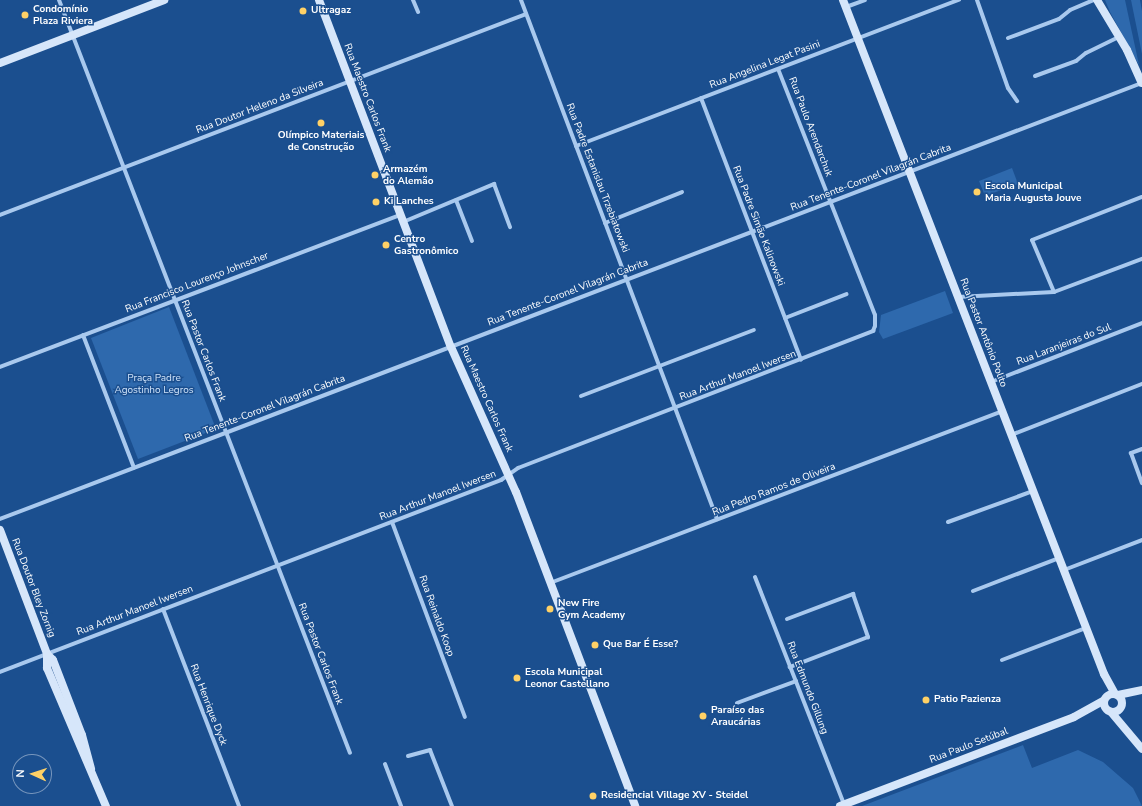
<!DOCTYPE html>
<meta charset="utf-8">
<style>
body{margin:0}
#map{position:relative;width:1142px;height:806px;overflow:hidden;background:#1b4f8f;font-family:"Nunito Sans",sans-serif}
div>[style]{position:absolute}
.green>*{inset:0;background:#2e69ad}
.street>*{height:4px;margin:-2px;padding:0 2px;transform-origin:2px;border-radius:2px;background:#a9c9ee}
.secondary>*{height:8px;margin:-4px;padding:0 4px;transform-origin:4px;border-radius:4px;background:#d6e6fa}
.secondary>.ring{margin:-4px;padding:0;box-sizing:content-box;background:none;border:8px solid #d6e6fa;border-radius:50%}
.dots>*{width:11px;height:11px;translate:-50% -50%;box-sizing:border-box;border:2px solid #1b4f8f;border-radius:50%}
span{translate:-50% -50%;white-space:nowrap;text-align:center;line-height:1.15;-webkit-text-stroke:3px #1b4f8f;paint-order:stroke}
.poi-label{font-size:10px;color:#fff;font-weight:700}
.left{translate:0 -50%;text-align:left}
.street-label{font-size:10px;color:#fff}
.park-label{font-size:10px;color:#cfe3fa}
.north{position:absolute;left:12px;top:754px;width:40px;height:40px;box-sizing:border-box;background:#1b4f8f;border:1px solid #7695bc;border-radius:50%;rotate:273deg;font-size:11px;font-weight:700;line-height:16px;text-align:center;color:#fff}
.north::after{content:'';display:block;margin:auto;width:14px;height:18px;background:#ffd166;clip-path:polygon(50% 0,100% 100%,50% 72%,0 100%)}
</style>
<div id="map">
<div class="green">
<i style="clip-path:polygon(1105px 0,1125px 0,1139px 65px,1110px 12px)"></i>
<i style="clip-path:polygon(1131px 0,1140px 0,1142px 11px,1142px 54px)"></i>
<i style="clip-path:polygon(1012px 168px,1018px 184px,985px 196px,979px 181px)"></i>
<i style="clip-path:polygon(945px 291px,953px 313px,883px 339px,879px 332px,881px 315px)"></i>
<i style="clip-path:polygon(169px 307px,216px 429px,138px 459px,91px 338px)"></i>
<i style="clip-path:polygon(1023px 745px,1032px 768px,1078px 750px,1103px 762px,1133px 788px,1142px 806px,862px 806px)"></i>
</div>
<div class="street">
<i style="left:59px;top:0;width:807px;rotate:68.87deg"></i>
<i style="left:413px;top:0;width:13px;rotate:67deg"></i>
<i style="left:521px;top:0;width:555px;rotate:69.31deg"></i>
<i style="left:977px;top:0;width:93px;rotate:70.6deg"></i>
<i style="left:1008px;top:88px;width:16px;rotate:55deg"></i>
<i style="left:846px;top:7px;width:20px;rotate:-20deg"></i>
<i style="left:1008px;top:38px;width:54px;rotate:-20.4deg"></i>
<i style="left:1059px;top:19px;width:14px;rotate:-39deg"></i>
<i style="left:1070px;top:10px;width:26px;rotate:-23deg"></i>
<i style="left:1035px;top:76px;width:44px;rotate:-20.1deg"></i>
<i style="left:1076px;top:61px;width:13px;rotate:-39deg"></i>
<i style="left:1086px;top:53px;width:37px;rotate:-26deg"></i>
<i style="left:701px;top:98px;width:280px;rotate:69.1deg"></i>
<i style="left:576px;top:146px;width:410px;rotate:-20.9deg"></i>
<i style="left:456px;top:200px;width:44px;rotate:68.7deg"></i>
<i style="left:0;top:215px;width:563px;rotate:-20.91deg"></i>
<i style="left:403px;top:222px;width:99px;rotate:-22.7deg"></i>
<i style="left:494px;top:184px;width:46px;rotate:69.6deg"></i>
<i style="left:605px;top:223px;width:83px;rotate:-21.9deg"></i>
<i style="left:1054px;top:292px;width:56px;rotate:-112.9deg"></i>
<i style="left:1032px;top:240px;width:118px;rotate:-21.4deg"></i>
<i style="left:958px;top:297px;width:96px;rotate:-3deg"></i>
<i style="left:1054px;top:292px;width:94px;rotate:-20.6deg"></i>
<i style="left:785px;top:318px;width:66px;rotate:-21.2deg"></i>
<i style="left:83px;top:335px;width:142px;rotate:69deg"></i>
<i style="left:0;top:367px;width:429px;rotate:-20.8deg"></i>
<i style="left:991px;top:382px;width:162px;rotate:-21.3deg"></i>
<i style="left:581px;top:396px;width:185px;rotate:-20.9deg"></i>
<i style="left:1011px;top:435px;width:141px;rotate:-21.3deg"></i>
<i style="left:1142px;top:449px;width:12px;rotate:160deg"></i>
<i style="left:1131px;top:453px;width:32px;rotate:70deg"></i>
<i style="left:0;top:519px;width:1222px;rotate:-20.9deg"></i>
<i style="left:392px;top:522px;width:208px;rotate:69.5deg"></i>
<i style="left:948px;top:522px;width:90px;rotate:-20deg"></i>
<i style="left:1064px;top:570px;width:84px;rotate:-21deg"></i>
<i style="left:755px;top:577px;width:244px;rotate:68.6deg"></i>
<i style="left:550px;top:583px;width:484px;rotate:-20.8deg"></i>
<i style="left:973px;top:591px;width:92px;rotate:-21deg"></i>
<i style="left:163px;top:609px;width:211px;rotate:68.9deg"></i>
<i style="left:787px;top:619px;width:71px;rotate:-20.7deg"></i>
<i style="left:853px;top:594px;width:46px;rotate:70.8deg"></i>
<i style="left:868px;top:637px;width:84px;rotate:159deg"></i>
<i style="left:1002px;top:660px;width:90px;rotate:-20.9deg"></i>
<i style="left:0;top:672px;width:537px;rotate:-20.97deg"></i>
<i style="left:501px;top:480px;width:21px;rotate:-35deg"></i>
<i style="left:518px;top:468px;width:381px;rotate:-21.1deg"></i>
<i style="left:873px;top:331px;width:5px;rotate:-68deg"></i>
<i style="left:875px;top:326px;width:11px;rotate:-90deg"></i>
<i style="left:875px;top:315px;width:264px;rotate:-111.5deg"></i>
<i style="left:737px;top:703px;width:63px;rotate:-20.4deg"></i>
<i style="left:408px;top:756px;width:23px;rotate:-15deg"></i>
<i style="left:430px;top:750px;width:60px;rotate:68.6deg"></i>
<i style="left:385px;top:764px;width:45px;rotate:69.1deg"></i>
</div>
<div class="secondary">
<i style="left:319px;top:0;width:371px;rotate:69.2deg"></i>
<i style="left:451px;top:347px;width:159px;rotate:65.9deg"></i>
<i style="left:516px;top:492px;width:336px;rotate:69.2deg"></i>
<i style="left:843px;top:0;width:723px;rotate:68.83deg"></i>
<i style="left:1104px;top:674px;width:23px;rotate:61deg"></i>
<i style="left:1097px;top:0;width:58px;rotate:59deg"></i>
<i style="left:1127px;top:50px;width:36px;rotate:66deg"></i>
<i style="left:0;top:63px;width:176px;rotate:-21deg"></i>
<i style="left:0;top:530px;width:133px;rotate:69.2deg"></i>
<i style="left:47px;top:654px;width:8px;rotate:45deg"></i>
<i style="left:53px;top:660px;width:80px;rotate:68.9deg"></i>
<i style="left:82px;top:735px;width:35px;rotate:75deg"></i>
<i style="left:47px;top:654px;width:14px;rotate:90deg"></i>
<i style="left:47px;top:668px;width:150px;rotate:66.9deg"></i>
<i class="ring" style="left:1104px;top:694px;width:10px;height:10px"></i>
<i style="left:1118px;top:695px;width:25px;rotate:-12deg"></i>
<i style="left:1111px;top:712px;width:48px;rotate:50deg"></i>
<i style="left:840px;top:806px;width:250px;rotate:-20.8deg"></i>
<i style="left:1074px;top:717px;width:33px;rotate:-29deg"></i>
</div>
<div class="dots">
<i style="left:303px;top:11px;background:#ffd166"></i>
<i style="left:25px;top:15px;background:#ffd166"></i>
<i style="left:321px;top:123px;background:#ffd166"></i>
<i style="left:375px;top:175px;background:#ffd166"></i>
<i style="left:977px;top:192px;background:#ffd166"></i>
<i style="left:376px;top:202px;background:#ffd166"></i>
<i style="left:386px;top:245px;background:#ffd166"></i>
<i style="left:550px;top:609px;background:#ffd166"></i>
<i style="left:595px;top:645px;background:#ffd166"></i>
<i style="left:517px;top:678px;background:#ffd166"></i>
<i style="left:926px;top:700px;background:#ffd166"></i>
<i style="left:703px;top:716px;background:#ffd166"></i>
<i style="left:593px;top:796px;background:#ffd166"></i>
</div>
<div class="poi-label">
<span class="left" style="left:33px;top:15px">Condomínio<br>Plaza Riviera</span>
<span class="left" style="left:311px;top:11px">Ultragaz</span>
<span style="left:321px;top:141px">Olímpico Materiais<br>de Construção</span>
<span class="left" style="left:383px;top:175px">Armazém<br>do Alemão</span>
<span class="left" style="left:985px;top:192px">Escola Municipal<br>Maria Augusta Jouve</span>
<span class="left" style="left:384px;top:202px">Ki Lanches</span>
<span class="left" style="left:394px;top:245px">Centro<br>Gastronômico</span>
<span class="left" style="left:558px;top:609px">New Fire<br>Gym Academy</span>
<span class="left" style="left:603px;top:645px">Que Bar É Esse?</span>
<span class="left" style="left:525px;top:678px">Escola Municipal<br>Leonor Castellano</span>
<span class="left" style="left:934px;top:700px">Patio Pazienza</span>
<span class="left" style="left:711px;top:716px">Paraíso das<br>Araucárias</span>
<span class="left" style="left:601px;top:796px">Residencial Village XV - Steidel</span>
</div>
<div class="street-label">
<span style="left:765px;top:65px;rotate:-21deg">Rua Angelina Legat Pasini</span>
<span style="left:367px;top:98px;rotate:69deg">Rua Maestro Carlos Frank</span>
<span style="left:260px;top:107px;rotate:-21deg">Rua Doutor Heleno da Silveira</span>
<span style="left:810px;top:127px;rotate:69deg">Rua Paulo Arendarchuk</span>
<span style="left:597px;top:178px;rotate:69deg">Rua Padre Estanislau Trzebiatowski</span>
<span style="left:871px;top:178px;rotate:-21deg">Rua Tenente-Coronel Vilagrán Cabrita</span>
<span style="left:758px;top:226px;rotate:69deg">Rua Padre Simão Kalinowski</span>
<span style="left:197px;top:283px;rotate:-21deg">Rua Francisco Lourenço Johnscher</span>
<span style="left:568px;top:293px;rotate:-21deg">Rua Tenente-Coronel Vilagrán Cabrita</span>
<span style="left:983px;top:333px;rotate:69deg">Rua Pastor Antônio Polito</span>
<span style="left:1064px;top:345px;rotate:-21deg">Rua Laranjeiras do Sul</span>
<span style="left:203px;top:351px;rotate:69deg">Rua Pastor Carlos Frank</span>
<span style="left:738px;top:376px;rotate:-21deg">Rua Arthur Manoel Iwersen</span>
<span style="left:486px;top:399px;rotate:66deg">Rua Maestro Carlos Frank</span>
<span style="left:265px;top:409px;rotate:-21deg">Rua Tenente-Coronel Vilagrán Cabrita</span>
<span style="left:774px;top:490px;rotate:-21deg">Rua Pedro Ramos de Oliveira</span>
<span style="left:438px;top:496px;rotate:-21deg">Rua Arthur Manoel Iwersen</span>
<span style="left:33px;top:588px;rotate:69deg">Rua Doutor Bley Zornig</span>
<span style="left:135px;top:611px;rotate:-21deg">Rua Arthur Manoel Iwersen</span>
<span style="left:436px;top:616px;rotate:70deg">Rua Reinaldo Koop</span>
<span style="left:320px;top:654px;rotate:69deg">Rua Pastor Carlos Frank</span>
<span style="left:807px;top:688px;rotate:69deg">Rua Edmundo Gillung</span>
<span style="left:208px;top:705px;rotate:69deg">Rua Henrique Dyck</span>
<span style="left:969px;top:746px;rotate:-21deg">Rua Paulo Setúbal</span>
</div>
<div class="park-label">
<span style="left:154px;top:384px">Praça Padre<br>Agostinho Legros</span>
</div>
<div class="north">N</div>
</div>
